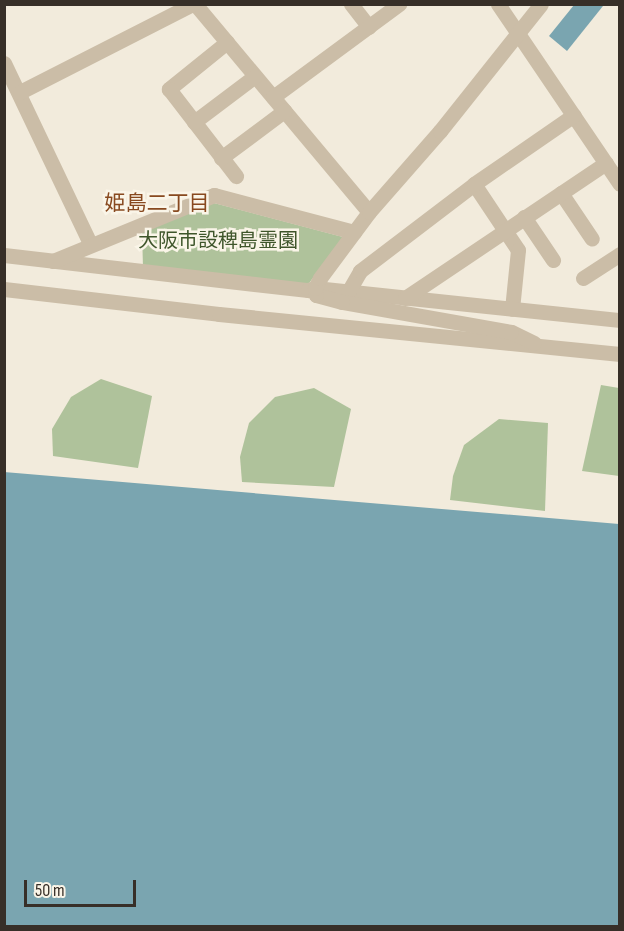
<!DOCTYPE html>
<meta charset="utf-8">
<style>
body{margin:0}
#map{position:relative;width:624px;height:931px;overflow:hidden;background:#f2ebdc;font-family:"Sofia Sans Condensed","Noto Sans JP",sans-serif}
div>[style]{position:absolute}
.green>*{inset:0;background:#afc29b}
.water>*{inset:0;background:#7aa5b0}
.minor>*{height:15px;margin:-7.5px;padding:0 7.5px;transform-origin:7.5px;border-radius:7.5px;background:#cbbda7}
span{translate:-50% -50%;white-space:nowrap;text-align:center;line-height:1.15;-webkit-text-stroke:5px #faf5e8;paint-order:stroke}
.park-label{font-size:20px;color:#3f562b}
.neighbourhood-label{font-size:21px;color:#88491f}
.frame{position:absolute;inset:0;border:6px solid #372f28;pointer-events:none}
.scale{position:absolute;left:24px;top:880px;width:112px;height:27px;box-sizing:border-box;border:3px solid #372f28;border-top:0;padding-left:8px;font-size:18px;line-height:21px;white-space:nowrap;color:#372f28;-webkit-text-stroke:4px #faf5e8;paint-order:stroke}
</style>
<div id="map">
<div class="green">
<i style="clip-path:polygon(214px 203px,343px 237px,307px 286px,143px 268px,142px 230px)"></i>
<i style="clip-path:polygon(101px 379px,152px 396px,138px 468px,53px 456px,52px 429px,71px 397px)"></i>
<i style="clip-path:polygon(601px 385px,619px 388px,619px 476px,582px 471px)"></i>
<i style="clip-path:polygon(314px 388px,351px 409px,334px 487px,242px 482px,240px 457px,249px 423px,275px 397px)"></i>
<i style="clip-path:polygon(499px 419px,548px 423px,545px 511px,450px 500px,453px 476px,464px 445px)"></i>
</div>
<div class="water">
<i style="clip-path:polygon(574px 5px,603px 6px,567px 51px,549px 36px)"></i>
<i style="clip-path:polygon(4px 472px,619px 524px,619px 926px,5px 926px)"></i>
</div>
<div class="minor">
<i style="left:195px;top:4px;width:271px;rotate:50.1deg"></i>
<i style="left:351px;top:4px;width:29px;rotate:52deg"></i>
<i style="left:498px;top:4px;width:217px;rotate:55.9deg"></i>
<i style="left:227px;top:42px;width:75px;rotate:141deg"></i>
<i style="left:169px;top:89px;width:110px;rotate:52.4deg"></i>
<i style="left:4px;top:63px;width:199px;rotate:64.5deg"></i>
<i style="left:20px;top:92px;width:194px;rotate:-27deg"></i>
<i style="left:273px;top:97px;width:157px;rotate:-36.4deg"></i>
<i style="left:194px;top:122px;width:76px;rotate:-37deg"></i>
<i style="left:221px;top:158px;width:79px;rotate:-36.7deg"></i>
<i style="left:474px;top:184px;width:79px;rotate:56.3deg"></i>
<i style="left:518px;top:250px;width:59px;rotate:95.8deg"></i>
<i style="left:561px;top:193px;width:55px;rotate:56deg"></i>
<i style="left:524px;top:217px;width:52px;rotate:56deg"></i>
<i style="left:4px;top:255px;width:306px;rotate:6.6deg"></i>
<i style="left:308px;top:290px;width:7px;rotate:-16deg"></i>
<i style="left:315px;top:288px;width:307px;rotate:6deg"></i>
<i style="left:53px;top:261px;width:174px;rotate:-22.3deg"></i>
<i style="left:214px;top:195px;width:145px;rotate:14.8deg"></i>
<i style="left:583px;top:278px;width:44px;rotate:-33deg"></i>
<i style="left:4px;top:289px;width:216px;rotate:6.6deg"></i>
<i style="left:219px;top:314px;width:403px;rotate:5.7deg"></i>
<i style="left:348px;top:292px;width:24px;rotate:-60deg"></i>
<i style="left:360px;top:271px;width:143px;rotate:-37.3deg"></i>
<i style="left:474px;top:184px;width:121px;rotate:-34.6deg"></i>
<i style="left:405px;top:298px;width:242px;rotate:-33.9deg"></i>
<i style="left:534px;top:343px;width:25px;rotate:-154deg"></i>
<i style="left:511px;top:332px;width:172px;rotate:-169.9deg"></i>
<i style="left:342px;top:302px;width:27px;rotate:-165deg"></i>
<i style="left:316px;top:295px;width:7px;rotate:-98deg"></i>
<i style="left:315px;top:288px;width:11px;rotate:-63deg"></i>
<i style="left:320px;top:278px;width:82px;rotate:-53.4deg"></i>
<i style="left:369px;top:212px;width:108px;rotate:-48.8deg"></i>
<i style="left:440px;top:131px;width:162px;rotate:-51.5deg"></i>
</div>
<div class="park-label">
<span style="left:218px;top:241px">大阪市設稗島霊園</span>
</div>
<div class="neighbourhood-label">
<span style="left:157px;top:204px">姫島二丁目</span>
</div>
<div class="frame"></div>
<div class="scale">50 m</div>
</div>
